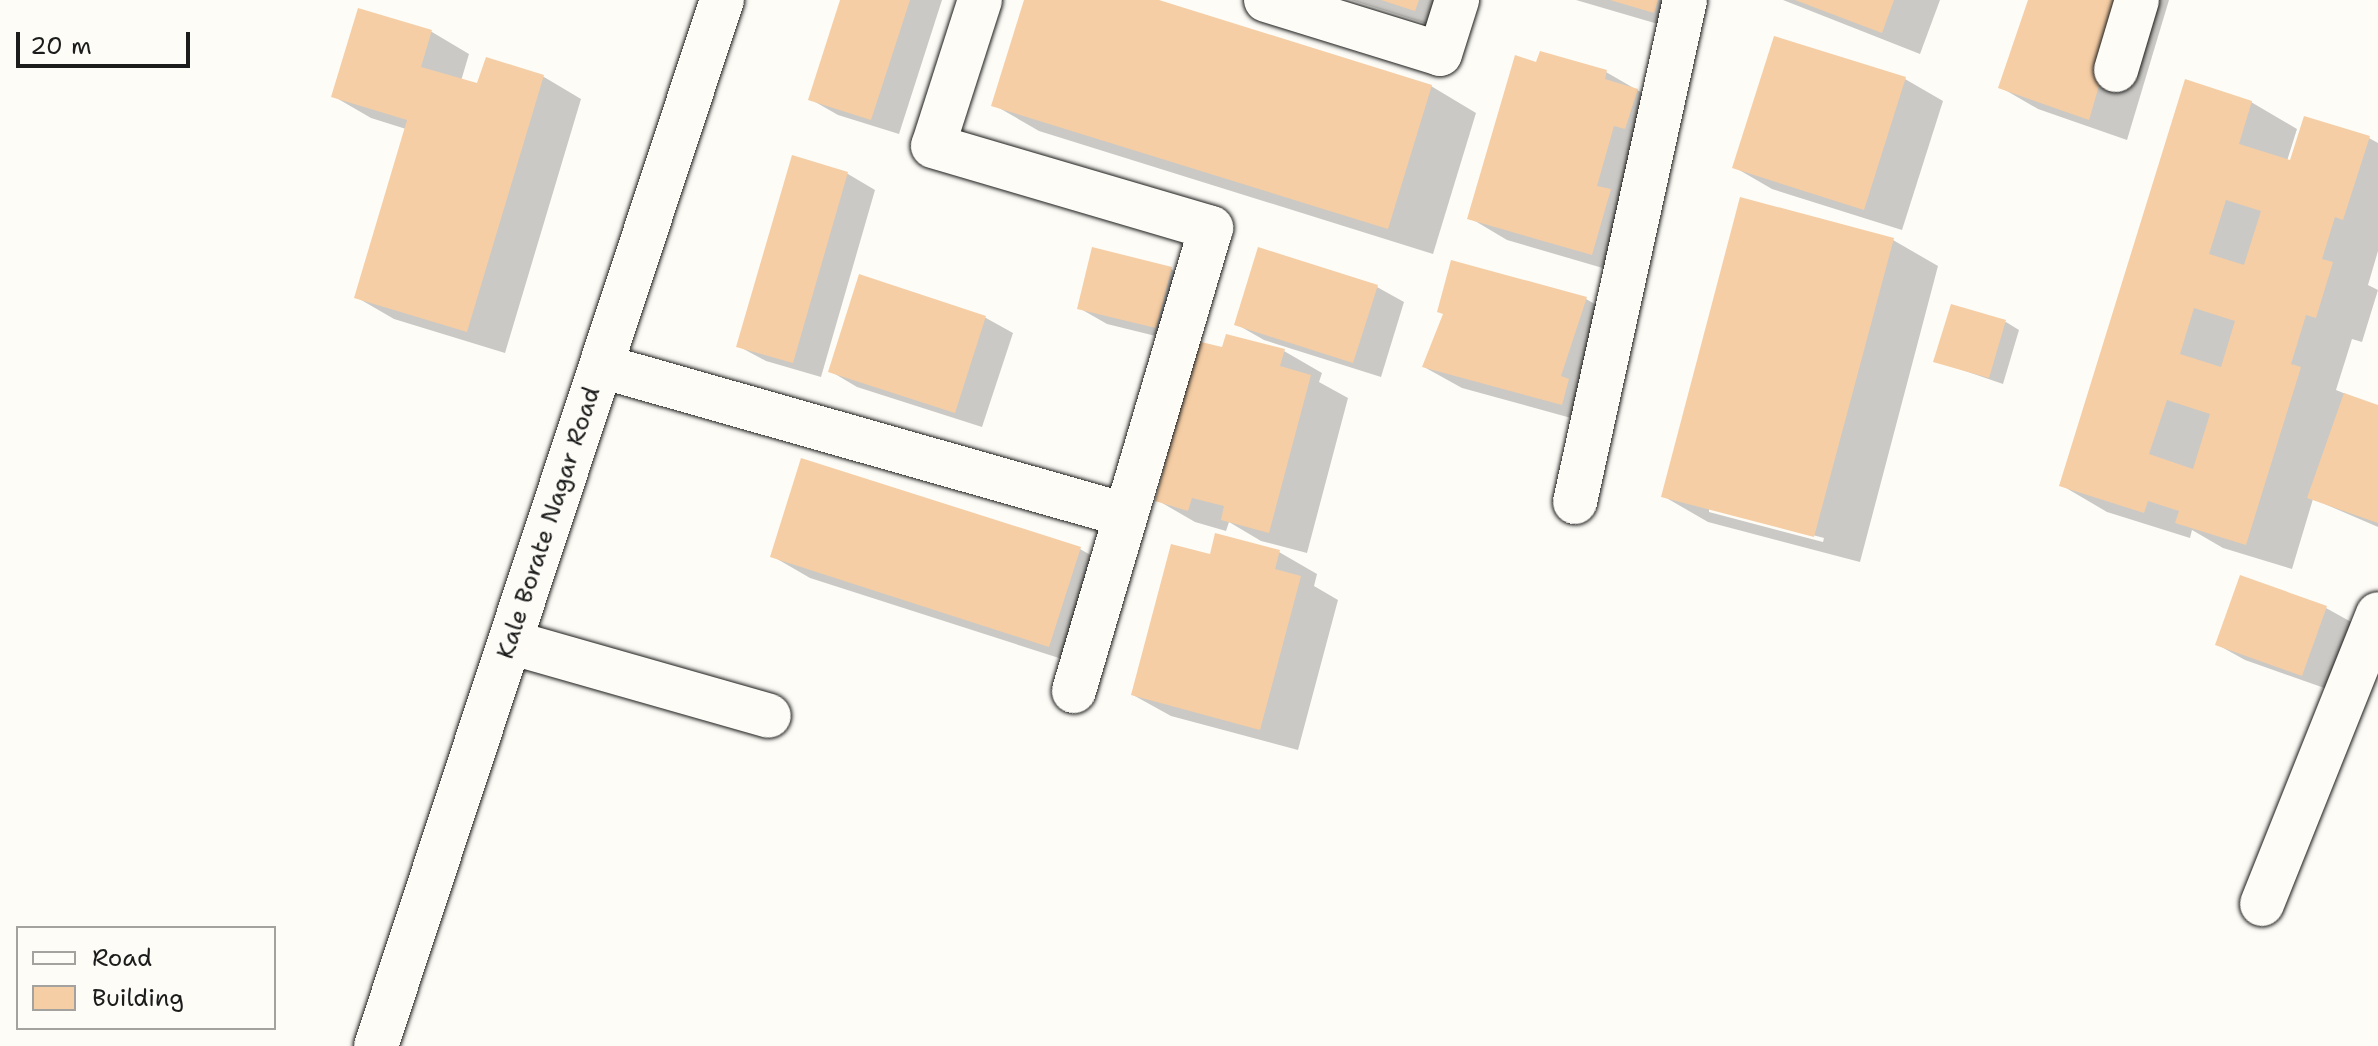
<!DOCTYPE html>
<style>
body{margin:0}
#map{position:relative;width:2378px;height:1046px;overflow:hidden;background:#fdfcf7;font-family:"Shantell Sans",sans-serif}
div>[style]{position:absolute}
.shadow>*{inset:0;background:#0003}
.building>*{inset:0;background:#f6cea5}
.roads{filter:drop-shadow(0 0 2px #1c1c1c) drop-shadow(0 0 2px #1c1c1c)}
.street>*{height:44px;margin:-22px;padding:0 22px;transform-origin:22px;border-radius:22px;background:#fdfcf7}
.secondary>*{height:44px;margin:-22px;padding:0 22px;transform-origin:22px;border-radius:22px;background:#fdfcf7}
span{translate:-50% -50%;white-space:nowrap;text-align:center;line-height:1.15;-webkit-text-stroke:6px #fdfcf7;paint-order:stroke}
.street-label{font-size:24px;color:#1c1c1c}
.legend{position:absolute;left:16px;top:926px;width:260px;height:104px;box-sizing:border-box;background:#fdfcf7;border:2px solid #a3a29f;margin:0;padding:10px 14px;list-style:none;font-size:24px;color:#1c1c1c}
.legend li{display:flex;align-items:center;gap:16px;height:40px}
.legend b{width:40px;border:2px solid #a3a29f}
.scale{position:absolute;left:16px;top:32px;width:174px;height:36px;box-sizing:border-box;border:4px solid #1c1c1c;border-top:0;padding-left:10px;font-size:24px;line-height:28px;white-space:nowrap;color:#1c1c1c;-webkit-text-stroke:6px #fdfcf7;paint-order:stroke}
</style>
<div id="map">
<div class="shadow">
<i style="clip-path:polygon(842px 0,942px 0,899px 134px,838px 115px,810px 99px)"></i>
<i style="clip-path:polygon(1026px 0,1153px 0,1431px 86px,1476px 113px,1433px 254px,1039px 131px,994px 105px)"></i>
<i style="clip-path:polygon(1351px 0,1464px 0,1453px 32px)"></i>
<i style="clip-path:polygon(1576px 0,1702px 0,1692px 34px)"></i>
<i style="clip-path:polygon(1783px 0,1940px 0,1920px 54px)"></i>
<i style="clip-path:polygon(2030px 0,2169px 0,2127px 140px,2038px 109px,2000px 87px)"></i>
<i style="clip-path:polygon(359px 11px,432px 32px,469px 54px,461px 81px,479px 86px,487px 60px,544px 77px,581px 99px,505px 353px,394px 319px,356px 297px,406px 129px,371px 118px,333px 96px)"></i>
<i style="clip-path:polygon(1538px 64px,1606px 72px,1644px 94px,1630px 276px,1507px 240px,1470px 218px)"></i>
<i style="clip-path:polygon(1905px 79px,1943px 101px,1902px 230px,1772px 189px,1734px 167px)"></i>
<i style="clip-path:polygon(2251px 102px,2297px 129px,2287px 161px,2369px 138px,2378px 143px,2378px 251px,2368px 285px,2378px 290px,2362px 342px,2352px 339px,2336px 390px,2378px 407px,2378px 527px,2313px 499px,2292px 569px,2223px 548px,2192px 530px,2190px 538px,2107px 512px,2061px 485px)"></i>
<i style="clip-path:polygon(794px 157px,848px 174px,875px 190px,821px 377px,766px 361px,738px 346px)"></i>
<i style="clip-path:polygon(evenodd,1893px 240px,1938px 266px,1860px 562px,1708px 522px,1663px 496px,1893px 240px,1709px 508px,1824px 538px,1823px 542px,1709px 512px,1709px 508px)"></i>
<i style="clip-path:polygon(1171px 269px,1199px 285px,1184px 343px,1107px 324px,1079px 308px)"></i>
<i style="clip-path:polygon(861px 277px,986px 318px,1013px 333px,982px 427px,857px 387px,830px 371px)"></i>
<i style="clip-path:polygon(1377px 287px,1404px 302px,1381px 377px,1264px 340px,1236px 324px)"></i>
<i style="clip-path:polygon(1586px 299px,1624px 321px,1600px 426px,1462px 388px,1424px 367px)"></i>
<i style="clip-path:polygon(2006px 322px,2019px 330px,2003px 384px,1936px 361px)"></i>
<i style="clip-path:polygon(1223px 350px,1284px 351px,1322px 373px,1319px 382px,1348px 398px,1307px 553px,1261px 541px,1229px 522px,1226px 531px,1195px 522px,1157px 500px)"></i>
<i style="clip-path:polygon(1080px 549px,1118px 571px,1087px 667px,810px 578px,772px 556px)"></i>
<i style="clip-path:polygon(1279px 552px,1317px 574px,1314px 586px,1338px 600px,1298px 750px,1171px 716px,1133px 695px,1212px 556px)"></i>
<i style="clip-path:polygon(2326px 608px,2353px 623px,2330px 690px,2245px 660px,2218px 645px)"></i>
</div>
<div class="building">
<i style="clip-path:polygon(840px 0,910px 0,871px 120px,808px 100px)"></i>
<i style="clip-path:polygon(1024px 0,1159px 0,1432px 85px,1388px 229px,991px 106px)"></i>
<i style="clip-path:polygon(1381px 0,1419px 0,1415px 11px)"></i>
<i style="clip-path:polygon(1610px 0,1658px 0,1654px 13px)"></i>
<i style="clip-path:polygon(1795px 0,1894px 0,1882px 33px)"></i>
<i style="clip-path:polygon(2028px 0,2124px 0,2089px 120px,1998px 88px)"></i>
<i style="clip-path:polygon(358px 8px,432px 30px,421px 67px,477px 83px,486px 57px,544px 75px,467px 332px,354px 298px,407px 120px,331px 97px)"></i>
<i style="clip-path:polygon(1774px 36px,1906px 77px,1864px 210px,1732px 168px)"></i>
<i style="clip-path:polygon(1540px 51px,1607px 70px,1605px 79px,1638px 89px,1625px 129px,1614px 126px,1597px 186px,1611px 189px,1592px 255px,1467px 219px,1515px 55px,1536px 62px)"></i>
<i style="clip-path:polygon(evenodd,2185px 79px,2252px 101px,2239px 144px,2290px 160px,2304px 116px,2370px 136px,2343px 220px,2335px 217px,2322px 259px,2333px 262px,2316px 318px,2306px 315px,2291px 364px,2301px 367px,2246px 545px,2175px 523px,2179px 511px,2148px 501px,2144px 513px,2059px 486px,2185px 79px,2226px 200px,2261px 211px,2244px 265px,2209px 254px,2226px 200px,2185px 79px,2194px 308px,2235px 321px,2221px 367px,2180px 354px,2194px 308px,2185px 79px,2167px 400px,2210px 414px,2193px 469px,2149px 454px,2167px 400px)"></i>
<i style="clip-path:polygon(792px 155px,848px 172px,793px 363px,736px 347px)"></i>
<i style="clip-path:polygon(1740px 197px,1894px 238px,1814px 537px,1661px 497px)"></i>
<i style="clip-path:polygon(1092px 247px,1172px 267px,1156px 328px,1077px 309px)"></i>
<i style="clip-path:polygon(1258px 247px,1378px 285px,1353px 363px,1234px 325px)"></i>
<i style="clip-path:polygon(1451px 260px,1587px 297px,1561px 376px,1569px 379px,1562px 405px,1422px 367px,1443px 314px,1437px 312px)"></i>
<i style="clip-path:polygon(859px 274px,986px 316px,955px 413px,828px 372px)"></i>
<i style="clip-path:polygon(1951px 304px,2006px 320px,1989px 378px,1933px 362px)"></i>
<i style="clip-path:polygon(1226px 334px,1285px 349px,1280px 366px,1311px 375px,1269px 533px,1221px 520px,1224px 506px,1192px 498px,1188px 511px,1155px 501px,1197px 341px,1222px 347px)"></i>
<i style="clip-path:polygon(2344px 393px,2378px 405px,2378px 523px,2307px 498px)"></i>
<i style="clip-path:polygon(801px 458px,1081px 547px,1049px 647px,770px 557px)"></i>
<i style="clip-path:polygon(1215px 533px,1280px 550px,1275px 569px,1301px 576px,1260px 730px,1131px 695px,1171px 544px,1210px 554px)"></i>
<i style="clip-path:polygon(2240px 575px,2327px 606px,2302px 676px,2215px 645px)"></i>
</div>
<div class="roads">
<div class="street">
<i style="left:980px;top:0;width:153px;rotate:107.8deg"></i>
<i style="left:933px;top:146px;width:290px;rotate:16.4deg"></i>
<i style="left:1211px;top:228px;width:483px;rotate:106.5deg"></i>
<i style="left:1266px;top:0;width:182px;rotate:17.2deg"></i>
<i style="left:1440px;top:54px;width:57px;rotate:-72.5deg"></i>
<i style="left:2116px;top:70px;width:73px;rotate:-73.3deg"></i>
<i style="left:601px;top:366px;width:545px;rotate:15.87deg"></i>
<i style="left:1575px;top:502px;width:514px;rotate:-77.64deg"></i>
<i style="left:510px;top:642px;width:269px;rotate:15.9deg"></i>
<i style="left:2262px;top:904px;width:312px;rotate:-68.2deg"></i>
</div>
<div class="secondary">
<i style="left:376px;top:1046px;width:1102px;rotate:-71.7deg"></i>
</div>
</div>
<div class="street-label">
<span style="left:549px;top:523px;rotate:-72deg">Kale Borate Nagar Road</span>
</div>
<ul class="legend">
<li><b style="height:10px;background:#fdfcf7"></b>Road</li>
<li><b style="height:22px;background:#f6cea5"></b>Building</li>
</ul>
<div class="scale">20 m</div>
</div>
